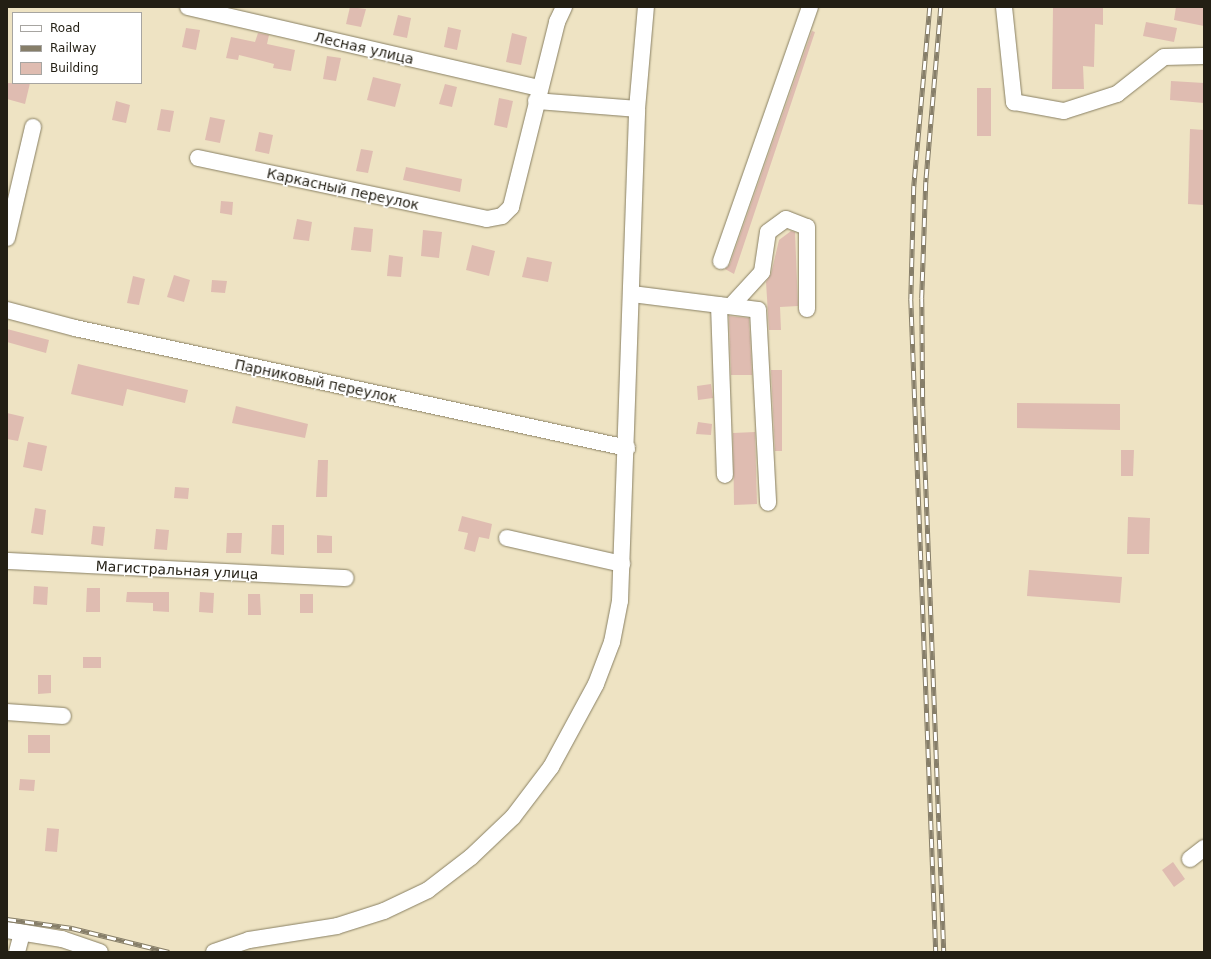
<!DOCTYPE html>
<meta charset="utf-8">
<style>
body{margin:0}
#map{position:relative;width:1211px;height:959px;overflow:hidden;background:#eee3c3;font-family:"DejaVu Sans",sans-serif}
div>[style]{position:absolute}
.building>*{inset:0;background:#dfbcb1}
.roads{filter:drop-shadow(0 0 1px #898063) drop-shadow(0 0 1px #898063)}
.minor>*{height:16px;margin:-8px;padding:0 8px;transform-origin:8px;border-radius:8px;background:#fff}
.rail>*{height:4.5px;margin-top:-2.25px;transform-origin:0;background:repeating-linear-gradient(90deg,#fff 0 9px,#867e69 0 18px);box-sizing:border-box;border-block:1px solid #867e69}
span{translate:-50% -50%;white-space:nowrap;text-align:center;line-height:1.15;-webkit-text-stroke:3.5px #fff;paint-order:stroke}
.street-label{font-size:14px;color:#231f14}
.frame{position:absolute;inset:0;border:8px solid #231f14;pointer-events:none}
.legend{position:absolute;left:12px;top:12px;width:130px;height:72px;box-sizing:border-box;background:#fff;border:1px solid #a7a5a1;margin:0;padding:5px 7px;list-style:none;font-size:12px;color:#231f14}
.legend li{display:flex;align-items:center;gap:8px;height:20px}
.legend b{width:20px;border:1px solid #a7a5a1}
</style>
<div id="map">
<div class="building">
<i style="clip-path:polygon(350px 7px,366px 9px,361px 27px,346px 24px)"></i>
<i style="clip-path:polygon(1053px 7px,1103px 7px,1103px 25px,1095px 24px,1094px 67px,1083px 66px,1084px 89px,1052px 89px)"></i>
<i style="clip-path:polygon(1176px 7px,1204px 7px,1204px 26px,1174px 20px)"></i>
<i style="clip-path:polygon(398px 15px,411px 18px,407px 38px,393px 35px)"></i>
<i style="clip-path:polygon(1146px 22px,1177px 28px,1174px 42px,1143px 36px)"></i>
<i style="clip-path:polygon(448px 27px,461px 30px,457px 50px,444px 47px)"></i>
<i style="clip-path:polygon(186px 28px,200px 30px,196px 50px,182px 47px)"></i>
<i style="clip-path:polygon(812px 31px,815px 32px,734px 274px,725px 269px,730px 264px)"></i>
<i style="clip-path:polygon(258px 33px,269px 35px,267px 44px,295px 50px,291px 71px,273px 68px,274px 64px,239px 55px,238px 60px,226px 58px,231px 37px,255px 42px)"></i>
<i style="clip-path:polygon(512px 33px,527px 37px,521px 65px,506px 62px)"></i>
<i style="clip-path:polygon(327px 56px,341px 58px,336px 81px,323px 79px)"></i>
<i style="clip-path:polygon(373px 77px,401px 84px,395px 107px,367px 100px)"></i>
<i style="clip-path:polygon(1171px 81px,1204px 83px,1204px 103px,1170px 100px)"></i>
<i style="clip-path:polygon(7px 83px,30px 83px,25px 104px,7px 99px)"></i>
<i style="clip-path:polygon(445px 84px,457px 87px,452px 107px,439px 104px)"></i>
<i style="clip-path:polygon(977px 88px,991px 88px,991px 136px,977px 136px)"></i>
<i style="clip-path:polygon(499px 98px,513px 101px,507px 128px,494px 125px)"></i>
<i style="clip-path:polygon(116px 101px,130px 105px,126px 123px,112px 120px)"></i>
<i style="clip-path:polygon(161px 109px,174px 111px,170px 132px,157px 130px)"></i>
<i style="clip-path:polygon(210px 117px,225px 120px,220px 143px,205px 140px)"></i>
<i style="clip-path:polygon(1190px 129px,1204px 130px,1204px 205px,1188px 204px)"></i>
<i style="clip-path:polygon(259px 132px,273px 135px,269px 154px,255px 151px)"></i>
<i style="clip-path:polygon(361px 149px,373px 151px,368px 173px,356px 171px)"></i>
<i style="clip-path:polygon(406px 167px,462px 179px,460px 192px,403px 180px)"></i>
<i style="clip-path:polygon(221px 201px,233px 202px,232px 215px,220px 213px)"></i>
<i style="clip-path:polygon(297px 219px,312px 222px,309px 241px,293px 239px)"></i>
<i style="clip-path:polygon(354px 227px,373px 229px,371px 252px,351px 250px)"></i>
<i style="clip-path:polygon(423px 230px,442px 232px,439px 258px,421px 256px)"></i>
<i style="clip-path:polygon(791px 231px,795px 232px,798px 306px,780px 307px,781px 330px,769px 330px,766px 282px,771px 274px,779px 240px)"></i>
<i style="clip-path:polygon(472px 245px,495px 251px,489px 276px,466px 270px)"></i>
<i style="clip-path:polygon(389px 255px,403px 257px,401px 277px,387px 276px)"></i>
<i style="clip-path:polygon(527px 257px,552px 262px,548px 282px,522px 277px)"></i>
<i style="clip-path:polygon(174px 275px,190px 280px,184px 302px,167px 297px)"></i>
<i style="clip-path:polygon(133px 276px,145px 279px,139px 305px,127px 303px)"></i>
<i style="clip-path:polygon(212px 280px,227px 281px,225px 293px,211px 292px)"></i>
<i style="clip-path:polygon(729px 316px,749px 318px,752px 375px,731px 375px)"></i>
<i style="clip-path:polygon(7px 329px,49px 340px,46px 353px,7px 342px)"></i>
<i style="clip-path:polygon(78px 364px,188px 390px,185px 403px,127px 389px,123px 406px,71px 394px)"></i>
<i style="clip-path:polygon(771px 370px,782px 370px,782px 451px,775px 451px)"></i>
<i style="clip-path:polygon(711px 384px,713px 398px,698px 400px,697px 386px)"></i>
<i style="clip-path:polygon(1017px 403px,1120px 404px,1120px 430px,1017px 428px)"></i>
<i style="clip-path:polygon(236px 406px,308px 424px,305px 438px,232px 423px)"></i>
<i style="clip-path:polygon(7px 413px,24px 417px,18px 441px,7px 439px)"></i>
<i style="clip-path:polygon(698px 422px,712px 424px,711px 435px,696px 434px)"></i>
<i style="clip-path:polygon(755px 432px,757px 504px,734px 505px,733px 433px)"></i>
<i style="clip-path:polygon(28px 442px,47px 446px,42px 471px,23px 467px)"></i>
<i style="clip-path:polygon(1121px 450px,1134px 450px,1133px 476px,1121px 476px)"></i>
<i style="clip-path:polygon(318px 460px,328px 460px,327px 497px,316px 497px)"></i>
<i style="clip-path:polygon(175px 487px,189px 488px,188px 499px,174px 498px)"></i>
<i style="clip-path:polygon(35px 508px,46px 510px,43px 535px,31px 533px)"></i>
<i style="clip-path:polygon(462px 516px,492px 524px,489px 539px,479px 537px,475px 552px,464px 549px,468px 533px,458px 531px)"></i>
<i style="clip-path:polygon(1128px 517px,1150px 518px,1149px 554px,1127px 554px)"></i>
<i style="clip-path:polygon(272px 525px,284px 525px,284px 555px,271px 554px)"></i>
<i style="clip-path:polygon(93px 526px,105px 527px,103px 546px,91px 544px)"></i>
<i style="clip-path:polygon(156px 529px,169px 530px,167px 550px,154px 549px)"></i>
<i style="clip-path:polygon(227px 533px,242px 533px,241px 553px,226px 553px)"></i>
<i style="clip-path:polygon(317px 535px,332px 536px,332px 553px,317px 553px)"></i>
<i style="clip-path:polygon(1029px 570px,1122px 577px,1120px 603px,1027px 596px)"></i>
<i style="clip-path:polygon(34px 586px,48px 587px,47px 605px,33px 604px)"></i>
<i style="clip-path:polygon(87px 588px,100px 588px,100px 612px,86px 612px)"></i>
<i style="clip-path:polygon(127px 592px,169px 592px,169px 612px,153px 611px,153px 603px,126px 602px)"></i>
<i style="clip-path:polygon(200px 592px,214px 593px,213px 613px,199px 612px)"></i>
<i style="clip-path:polygon(248px 594px,260px 594px,261px 615px,248px 615px)"></i>
<i style="clip-path:polygon(300px 594px,313px 594px,313px 613px,300px 613px)"></i>
<i style="clip-path:polygon(83px 657px,101px 657px,101px 668px,83px 668px)"></i>
<i style="clip-path:polygon(38px 675px,51px 675px,51px 693px,38px 694px)"></i>
<i style="clip-path:polygon(28px 735px,50px 735px,50px 753px,28px 753px)"></i>
<i style="clip-path:polygon(20px 779px,35px 780px,34px 791px,19px 790px)"></i>
<i style="clip-path:polygon(47px 828px,59px 829px,57px 852px,45px 851px)"></i>
<i style="clip-path:polygon(1173px 862px,1185px 879px,1174px 887px,1162px 870px)"></i>
</div>
<div class="roads">
<div class="minor">
<i style="left:188px;top:7px;width:361px;rotate:13deg"></i>
<i style="left:1004px;top:7px;width:96px;rotate:84deg"></i>
<i style="left:1014px;top:102px;width:51px;rotate:10.2deg"></i>
<i style="left:1064px;top:111px;width:56px;rotate:-17.8deg"></i>
<i style="left:1117px;top:94px;width:60px;rotate:-38.2deg"></i>
<i style="left:1164px;top:57px;width:40px;rotate:-1.4deg"></i>
<i style="left:536px;top:101px;width:101px;rotate:4.5deg"></i>
<i style="left:198px;top:158px;width:295px;rotate:11.9deg"></i>
<i style="left:487px;top:219px;width:15px;rotate:-11deg"></i>
<i style="left:502px;top:216px;width:13px;rotate:-45deg"></i>
<i style="left:511px;top:207px;width:191px;rotate:-76deg"></i>
<i style="left:557px;top:22px;width:17px;rotate:-65deg"></i>
<i style="left:7px;top:238px;width:114px;rotate:-76.8deg"></i>
<i style="left:721px;top:261px;width:269px;rotate:-70.7deg"></i>
<i style="left:632px;top:294px;width:127px;rotate:7.2deg"></i>
<i style="left:758px;top:310px;width:193px;rotate:87deg"></i>
<i style="left:719px;top:305px;width:170px;rotate:88deg"></i>
<i style="left:731px;top:306px;width:46px;rotate:-47.6deg"></i>
<i style="left:762px;top:272px;width:40px;rotate:-81.5deg"></i>
<i style="left:768px;top:232px;width:22px;rotate:-36deg"></i>
<i style="left:786px;top:219px;width:22px;rotate:21deg"></i>
<i style="left:807px;top:227px;width:82px;rotate:90deg"></i>
<i style="left:7px;top:310px;width:70px;rotate:14.8deg"></i>
<i style="left:75px;top:328px;width:565px;rotate:12.26deg"></i>
<i style="left:507px;top:538px;width:118px;rotate:12.7deg"></i>
<i style="left:7px;top:561px;width:339px;rotate:2.9deg"></i>
<i style="left:7px;top:712px;width:56px;rotate:4.1deg"></i>
<i style="left:1190px;top:859px;width:18px;rotate:-38deg"></i>
<i style="left:7px;top:930px;width:56px;rotate:9.3deg"></i>
<i style="left:62px;top:939px;width:40px;rotate:18.9deg"></i>
<i style="left:17px;top:952px;width:20px;rotate:-75deg"></i>
<i style="left:214px;top:952px;width:37px;rotate:-19deg"></i>
<i style="left:249px;top:940px;width:89px;rotate:-9deg"></i>
<i style="left:337px;top:926px;width:49px;rotate:-17.7deg"></i>
<i style="left:384px;top:911px;width:49px;rotate:-25.5deg"></i>
<i style="left:428px;top:890px;width:54px;rotate:-37.5deg"></i>
<i style="left:471px;top:857px;width:58px;rotate:-43.6deg"></i>
<i style="left:513px;top:817px;width:63px;rotate:-52.8deg"></i>
<i style="left:551px;top:767px;width:94px;rotate:-61.5deg"></i>
<i style="left:596px;top:684px;width:45px;rotate:-69.1deg"></i>
<i style="left:612px;top:642px;width:42px;rotate:-79deg"></i>
<i style="left:620px;top:601px;width:492px;rotate:-88deg"></i>
<i style="left:637px;top:109px;width:102px;rotate:-85deg"></i>
</div>
</div>
<div class="rail">
<i style="left:930px;top:7px;width:180px;rotate:95.1deg"></i>
<i style="left:914px;top:186px;width:113px;rotate:91.5deg"></i>
<i style="left:911px;top:299px;width:653px;rotate:87.81deg"></i>
<i style="left:941px;top:7px;width:176px;rotate:94.9deg"></i>
<i style="left:926px;top:182px;width:116px;rotate:92deg"></i>
<i style="left:922px;top:298px;width:110px;rotate:89.5deg"></i>
<i style="left:923px;top:408px;width:544px;rotate:87.79deg"></i>
<i style="left:7px;top:919px;width:66px;rotate:7.9deg"></i>
<i style="left:72px;top:928px;width:100px;rotate:13.9deg"></i>
</div>
<div class="street-label">
<span style="left:364px;top:48px;rotate:13deg">Лесная улица</span>
<span style="left:343px;top:189px;rotate:12deg">Каркасный переулок</span>
<span style="left:316px;top:381px;rotate:12deg">Парниковый переулок</span>
<span style="left:177px;top:570px;rotate:3deg">Магистральная улица</span>
</div>
<div class="frame"></div>
<ul class="legend">
<li><b style="height:5px;background:#fff"></b>Road</li>
<li><b style="height:5px;background:#867e69"></b>Railway</li>
<li><b style="height:11px;background:#dfbcb1"></b>Building</li>
</ul>
</div>
